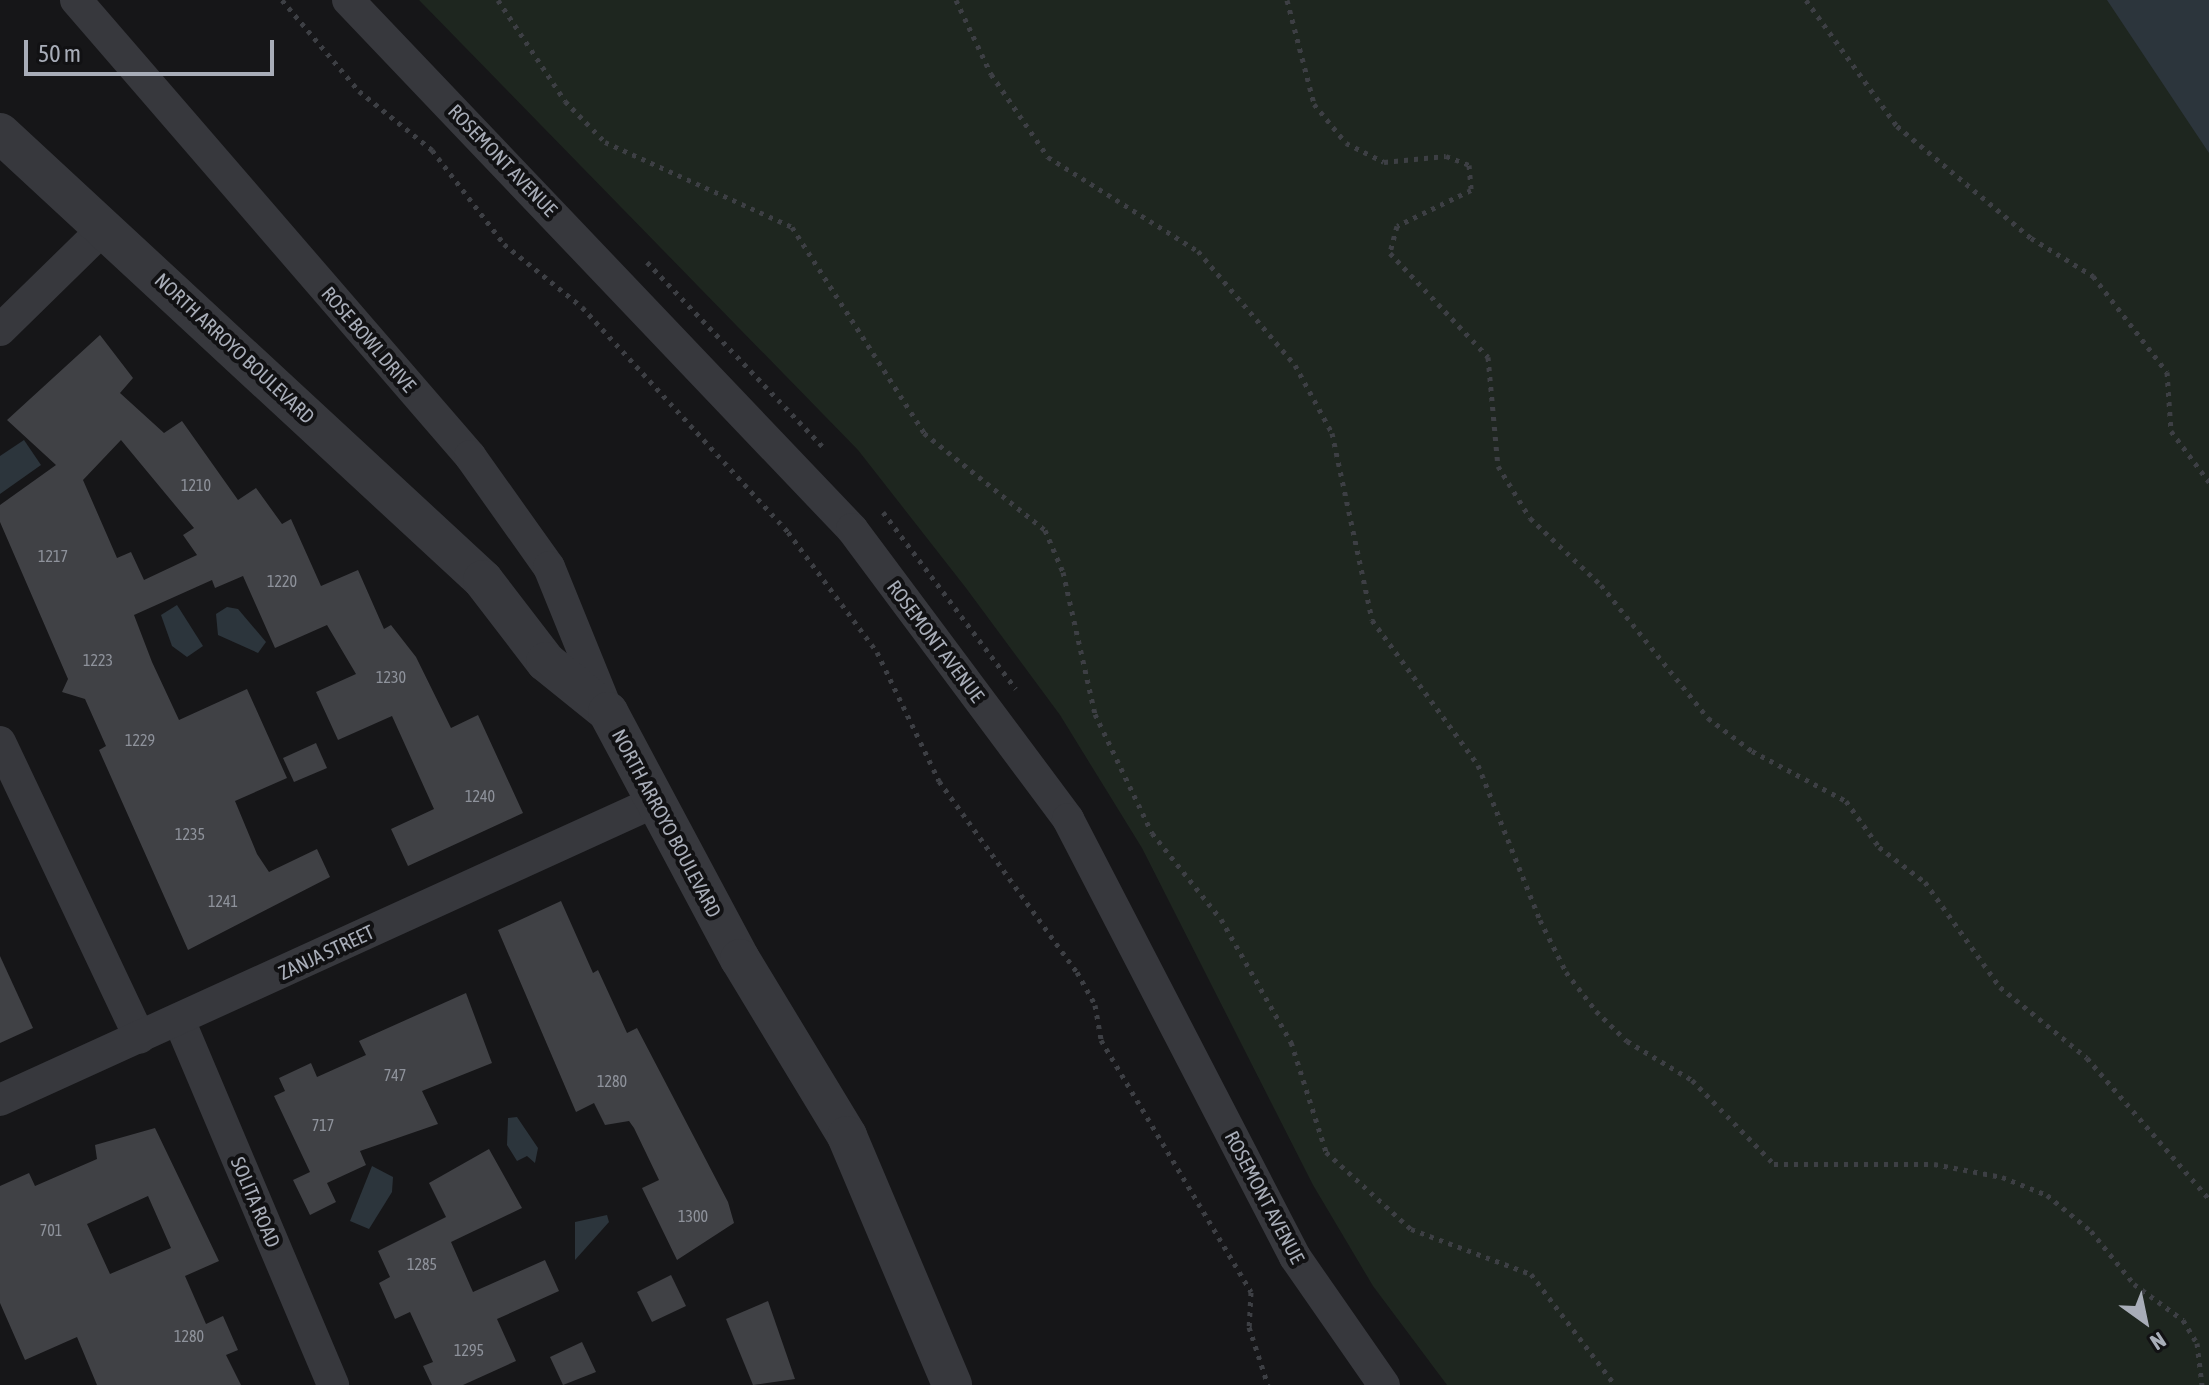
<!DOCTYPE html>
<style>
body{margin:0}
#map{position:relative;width:2209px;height:1385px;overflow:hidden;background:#161618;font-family:"Asap Condensed",sans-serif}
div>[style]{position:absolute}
.green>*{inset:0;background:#1e261f}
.water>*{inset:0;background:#2c353c}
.building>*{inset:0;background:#404145}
.path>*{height:5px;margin-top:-2.5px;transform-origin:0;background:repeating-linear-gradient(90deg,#3d3f44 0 4px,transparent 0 10px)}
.minor>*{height:32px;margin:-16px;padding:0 16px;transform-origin:16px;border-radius:16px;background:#37383d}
.tertiary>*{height:40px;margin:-20px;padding:0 20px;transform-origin:20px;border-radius:20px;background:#37383d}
span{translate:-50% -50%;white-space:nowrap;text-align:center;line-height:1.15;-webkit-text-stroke:8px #111113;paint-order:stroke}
.number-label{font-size:16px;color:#8e929b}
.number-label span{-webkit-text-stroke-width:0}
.street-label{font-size:20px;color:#a8adb8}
.north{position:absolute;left:2105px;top:1281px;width:80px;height:80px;-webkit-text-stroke:6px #111113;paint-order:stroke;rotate:147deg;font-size:22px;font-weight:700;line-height:32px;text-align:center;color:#a8adb8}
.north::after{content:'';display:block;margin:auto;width:28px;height:36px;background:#a8adb8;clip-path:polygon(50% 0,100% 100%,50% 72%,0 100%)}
.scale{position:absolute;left:24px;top:40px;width:250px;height:36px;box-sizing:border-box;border:4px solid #a8adb8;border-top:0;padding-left:10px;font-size:24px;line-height:28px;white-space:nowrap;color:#a8adb8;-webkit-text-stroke:6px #111113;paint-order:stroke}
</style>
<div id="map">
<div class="green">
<i style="clip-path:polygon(419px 0,2209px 0,2209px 1385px,1447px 1385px,1373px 1286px,1313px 1185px,1142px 848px,1060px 715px,966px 588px,858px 450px)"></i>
</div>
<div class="water">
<i style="clip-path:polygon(2107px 0,2209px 0,2209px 153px)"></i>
<i style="clip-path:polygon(24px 440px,41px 465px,0 494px,0 456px)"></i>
<i style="clip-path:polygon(177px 605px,203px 646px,187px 657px,172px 646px,161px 615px)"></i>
<i style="clip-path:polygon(227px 607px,238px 609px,266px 642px,258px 653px,218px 635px,216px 614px)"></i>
<i style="clip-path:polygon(517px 1117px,538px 1148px,535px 1163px,527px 1156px,517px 1161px,507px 1145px,508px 1118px)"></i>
<i style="clip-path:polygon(372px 1166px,393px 1177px,392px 1192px,369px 1229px,350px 1221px)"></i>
<i style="clip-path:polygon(607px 1215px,609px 1222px,575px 1260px,575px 1222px)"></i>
</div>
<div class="building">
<i style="clip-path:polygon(evenodd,100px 335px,133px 378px,120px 393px,164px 433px,182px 421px,238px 500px,256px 488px,282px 524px,291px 519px,321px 586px,358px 570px,384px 629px,391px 625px,416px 657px,451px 728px,478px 715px,523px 813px,408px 866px,391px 829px,434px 809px,392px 716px,338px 740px,316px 692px,356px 674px,327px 625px,275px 648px,243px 576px,215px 588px,212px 580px,134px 615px,152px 662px,179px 720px,247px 689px,287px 778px,235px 801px,257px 854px,269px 872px,317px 849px,330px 877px,188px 950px,99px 750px,106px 746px,85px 699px,62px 692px,68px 679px,0 522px,0 505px,56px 465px,7px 420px,100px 335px,121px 440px,194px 528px,183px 535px,197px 555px,144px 580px,131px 552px,117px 558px,83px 480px,121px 440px)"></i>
<i style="clip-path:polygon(316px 743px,327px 768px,294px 782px,283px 758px)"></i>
<i style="clip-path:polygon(561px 901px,593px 973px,598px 970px,627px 1033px,637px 1028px,728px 1202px,734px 1223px,677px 1260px,642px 1188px,659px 1180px,634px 1128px,629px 1121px,605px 1125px,594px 1103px,576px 1112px,498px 930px)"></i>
<i style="clip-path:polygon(0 956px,33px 1028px,0 1043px)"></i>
<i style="clip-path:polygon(466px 993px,492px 1063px,422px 1091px,438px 1124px,360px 1151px,366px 1165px,327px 1183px,336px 1202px,310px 1215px,293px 1180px,310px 1172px,274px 1096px,285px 1091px,279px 1078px,311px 1063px,317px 1077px,366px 1055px,359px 1041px)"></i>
<i style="clip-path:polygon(evenodd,155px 1128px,219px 1261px,185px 1276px,206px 1324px,223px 1316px,238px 1350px,226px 1355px,241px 1385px,97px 1385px,77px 1337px,25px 1360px,0 1303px,0 1186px,29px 1173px,35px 1186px,97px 1159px,95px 1145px,155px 1128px,148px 1196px,171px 1248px,110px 1274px,87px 1224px,148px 1196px)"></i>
<i style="clip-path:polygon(489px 1149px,522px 1208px,451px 1242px,473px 1292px,545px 1260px,559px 1291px,497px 1319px,516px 1361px,463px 1385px,432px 1385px,423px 1366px,433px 1362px,410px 1312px,395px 1319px,379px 1283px,390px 1277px,378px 1251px,446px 1217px,429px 1183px)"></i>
<i style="clip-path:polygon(671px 1275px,686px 1306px,652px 1322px,637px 1292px)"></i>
<i style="clip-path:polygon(768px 1301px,795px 1379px,753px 1385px,726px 1319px)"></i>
<i style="clip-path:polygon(582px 1342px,596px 1372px,563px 1385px,550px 1357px)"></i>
</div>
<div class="path">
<i style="left:282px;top:0;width:119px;rotate:49.8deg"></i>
<i style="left:359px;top:91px;width:94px;rotate:38.9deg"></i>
<i style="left:432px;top:150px;width:118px;rotate:52.5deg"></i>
<i style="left:504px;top:244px;width:100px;rotate:38.9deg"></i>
<i style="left:582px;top:307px;width:305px;rotate:47.5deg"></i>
<i style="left:788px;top:532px;width:149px;rotate:53.4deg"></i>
<i style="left:877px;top:652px;width:143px;rotate:64.3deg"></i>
<i style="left:939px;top:781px;width:236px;rotate:54.2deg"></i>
<i style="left:1077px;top:972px;width:38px;rotate:61deg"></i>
<i style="left:1095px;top:1005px;width:36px;rotate:80deg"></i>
<i style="left:1101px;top:1040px;width:293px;rotate:59.2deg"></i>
<i style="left:1251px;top:1292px;width:35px;rotate:93deg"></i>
<i style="left:1249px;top:1327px;width:61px;rotate:71.9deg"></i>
<i style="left:498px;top:0;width:121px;rotate:56.4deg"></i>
<i style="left:565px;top:101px;width:57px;rotate:45.7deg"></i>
<i style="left:605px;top:142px;width:205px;rotate:24.4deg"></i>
<i style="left:792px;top:227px;width:245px;rotate:57.3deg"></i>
<i style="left:924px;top:433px;width:155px;rotate:38.7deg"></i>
<i style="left:1045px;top:530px;width:46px;rotate:66.8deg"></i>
<i style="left:1063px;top:572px;width:146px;rotate:77.3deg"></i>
<i style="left:1095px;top:714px;width:132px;rotate:64.4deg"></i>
<i style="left:1152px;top:833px;width:110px;rotate:51.3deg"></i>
<i style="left:1221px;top:919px;width:142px;rotate:60.4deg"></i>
<i style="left:1291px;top:1042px;width:115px;rotate:72.3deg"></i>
<i style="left:1326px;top:1152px;width:115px;rotate:42.2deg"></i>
<i style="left:1411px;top:1229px;width:128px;rotate:20.6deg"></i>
<i style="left:1531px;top:1274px;width:139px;rotate:52.9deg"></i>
<i style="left:956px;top:0;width:82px;rotate:64.7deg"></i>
<i style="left:991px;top:74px;width:101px;rotate:55.5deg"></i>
<i style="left:1048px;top:157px;width:177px;rotate:32.1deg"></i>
<i style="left:1198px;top:251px;width:150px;rotate:49.6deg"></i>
<i style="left:1295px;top:365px;width:77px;rotate:61.4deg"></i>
<i style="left:1332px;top:433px;width:191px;rotate:77.9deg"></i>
<i style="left:1372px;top:620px;width:180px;rotate:53.8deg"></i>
<i style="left:1478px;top:765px;width:167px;rotate:68.2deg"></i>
<i style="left:1540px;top:920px;width:58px;rotate:63.4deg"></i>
<i style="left:1566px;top:972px;width:49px;rotate:52.4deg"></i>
<i style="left:1596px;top:1011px;width:43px;rotate:44.1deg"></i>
<i style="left:1627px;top:1041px;width:76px;rotate:31deg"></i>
<i style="left:1692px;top:1080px;width:117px;rotate:45.7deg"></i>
<i style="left:1774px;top:1164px;width:160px"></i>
<i style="left:1934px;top:1164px;width:69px;rotate:10.8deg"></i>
<i style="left:2002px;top:1177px;width:48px;rotate:21.8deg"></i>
<i style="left:2047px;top:1195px;width:57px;rotate:39.3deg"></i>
<i style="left:2091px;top:1231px;width:68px;rotate:50.9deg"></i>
<i style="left:2134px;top:1284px;width:61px;rotate:36.3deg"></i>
<i style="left:2183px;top:1320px;width:27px;rotate:59deg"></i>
<i style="left:2197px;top:1343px;width:42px;rotate:83.2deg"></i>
<i style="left:1287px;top:0;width:107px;rotate:75.4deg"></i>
<i style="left:1314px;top:104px;width:50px;rotate:50.6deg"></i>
<i style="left:1346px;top:143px;width:42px;rotate:26.6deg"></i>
<i style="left:1384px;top:162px;width:62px;rotate:-5.5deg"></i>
<i style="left:1446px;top:156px;width:25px;rotate:21deg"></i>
<i style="left:1469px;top:165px;width:25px;rotate:85deg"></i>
<i style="left:1471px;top:190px;width:82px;rotate:154.1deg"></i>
<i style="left:1397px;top:226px;width:28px;rotate:105deg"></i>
<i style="left:1390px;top:253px;width:143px;rotate:46.7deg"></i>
<i style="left:1488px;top:357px;width:109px;rotate:84.8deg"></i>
<i style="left:1498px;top:466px;width:61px;rotate:58.4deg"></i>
<i style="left:1530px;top:518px;width:98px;rotate:43.3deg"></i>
<i style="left:1601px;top:585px;width:171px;rotate:51.2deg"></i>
<i style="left:1708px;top:718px;width:55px;rotate:36.9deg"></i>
<i style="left:1752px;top:751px;width:106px;rotate:28deg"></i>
<i style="left:1846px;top:801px;width:57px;rotate:54.3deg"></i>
<i style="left:1879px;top:847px;width:58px;rotate:37.3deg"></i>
<i style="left:1925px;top:882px;width:129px;rotate:54.5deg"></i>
<i style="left:2000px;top:987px;width:112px;rotate:39.2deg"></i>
<i style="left:2087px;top:1058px;width:186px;rotate:49.1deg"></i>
<i style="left:1806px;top:0;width:155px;rotate:54.2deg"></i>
<i style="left:1897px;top:126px;width:175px;rotate:39.9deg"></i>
<i style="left:2031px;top:238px;width:73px;rotate:31.5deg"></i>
<i style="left:2093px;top:276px;width:121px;rotate:52.4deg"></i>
<i style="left:2167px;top:372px;width:59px;rotate:86.1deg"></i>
<i style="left:2171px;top:431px;width:64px;rotate:53.3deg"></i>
<i style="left:647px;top:262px;width:254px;rotate:46.4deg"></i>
<i style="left:883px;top:512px;width:221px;rotate:53.1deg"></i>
</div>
<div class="minor">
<i style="left:76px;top:0;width:603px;rotate:49.17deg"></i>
<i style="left:470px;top:456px;width:136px;rotate:54.6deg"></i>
<i style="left:549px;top:567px;width:157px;rotate:67.9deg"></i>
<i style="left:348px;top:0;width:731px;rotate:46.39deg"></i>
<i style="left:852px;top:529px;width:362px;rotate:53.3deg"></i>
<i style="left:1068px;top:819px;width:493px;rotate:62.6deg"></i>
<i style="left:1295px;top:1257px;width:156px;rotate:55.2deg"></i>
<i style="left:0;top:330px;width:147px;rotate:-44.4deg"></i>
<i style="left:0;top:742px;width:327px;rotate:64.7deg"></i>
<i style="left:179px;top:1020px;width:396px;rotate:67.1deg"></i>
<i style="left:0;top:1100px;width:716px;rotate:-24.49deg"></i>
</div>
<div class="tertiary">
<i style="left:0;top:133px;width:658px;rotate:42.78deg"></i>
<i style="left:483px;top:580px;width:103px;rotate:52.5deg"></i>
<i style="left:546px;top:662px;width:80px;rotate:38.9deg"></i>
<i style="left:608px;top:712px;width:280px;rotate:61.9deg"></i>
<i style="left:740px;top:959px;width:207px;rotate:58.8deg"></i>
<i style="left:847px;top:1136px;width:270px;rotate:67.1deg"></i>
</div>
<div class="number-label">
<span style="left:196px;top:485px">1210</span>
<span style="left:53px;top:556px">1217</span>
<span style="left:282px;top:581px">1220</span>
<span style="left:98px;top:660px">1223</span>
<span style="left:391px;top:677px">1230</span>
<span style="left:140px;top:740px">1229</span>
<span style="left:480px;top:796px">1240</span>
<span style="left:190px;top:834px">1235</span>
<span style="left:223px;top:901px">1241</span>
<span style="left:395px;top:1075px">747</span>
<span style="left:612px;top:1081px">1280</span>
<span style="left:323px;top:1125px">717</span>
<span style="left:693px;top:1216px">1300</span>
<span style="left:51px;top:1230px">701</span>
<span style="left:422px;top:1264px">1285</span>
<span style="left:189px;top:1336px">1280</span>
<span style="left:469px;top:1350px">1295</span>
</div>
<div class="street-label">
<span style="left:503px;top:160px;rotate:46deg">ROSEMONT AVENUE</span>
<span style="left:369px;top:339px;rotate:49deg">ROSE BOWL DRIVE</span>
<span style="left:235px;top:348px;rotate:43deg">NORTH ARROYO BOULEVARD</span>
<span style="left:936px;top:641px;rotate:53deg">ROSEMONT AVENUE</span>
<span style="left:667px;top:823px;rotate:62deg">NORTH ARROYO BOULEVARD</span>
<span style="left:326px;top:952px;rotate:-25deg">ZANJA STREET</span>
<span style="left:1265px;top:1197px;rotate:62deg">ROSEMONT AVENUE</span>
<span style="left:256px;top:1202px;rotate:67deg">SOLITA ROAD</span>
</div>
<div class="north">N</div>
<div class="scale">50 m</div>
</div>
